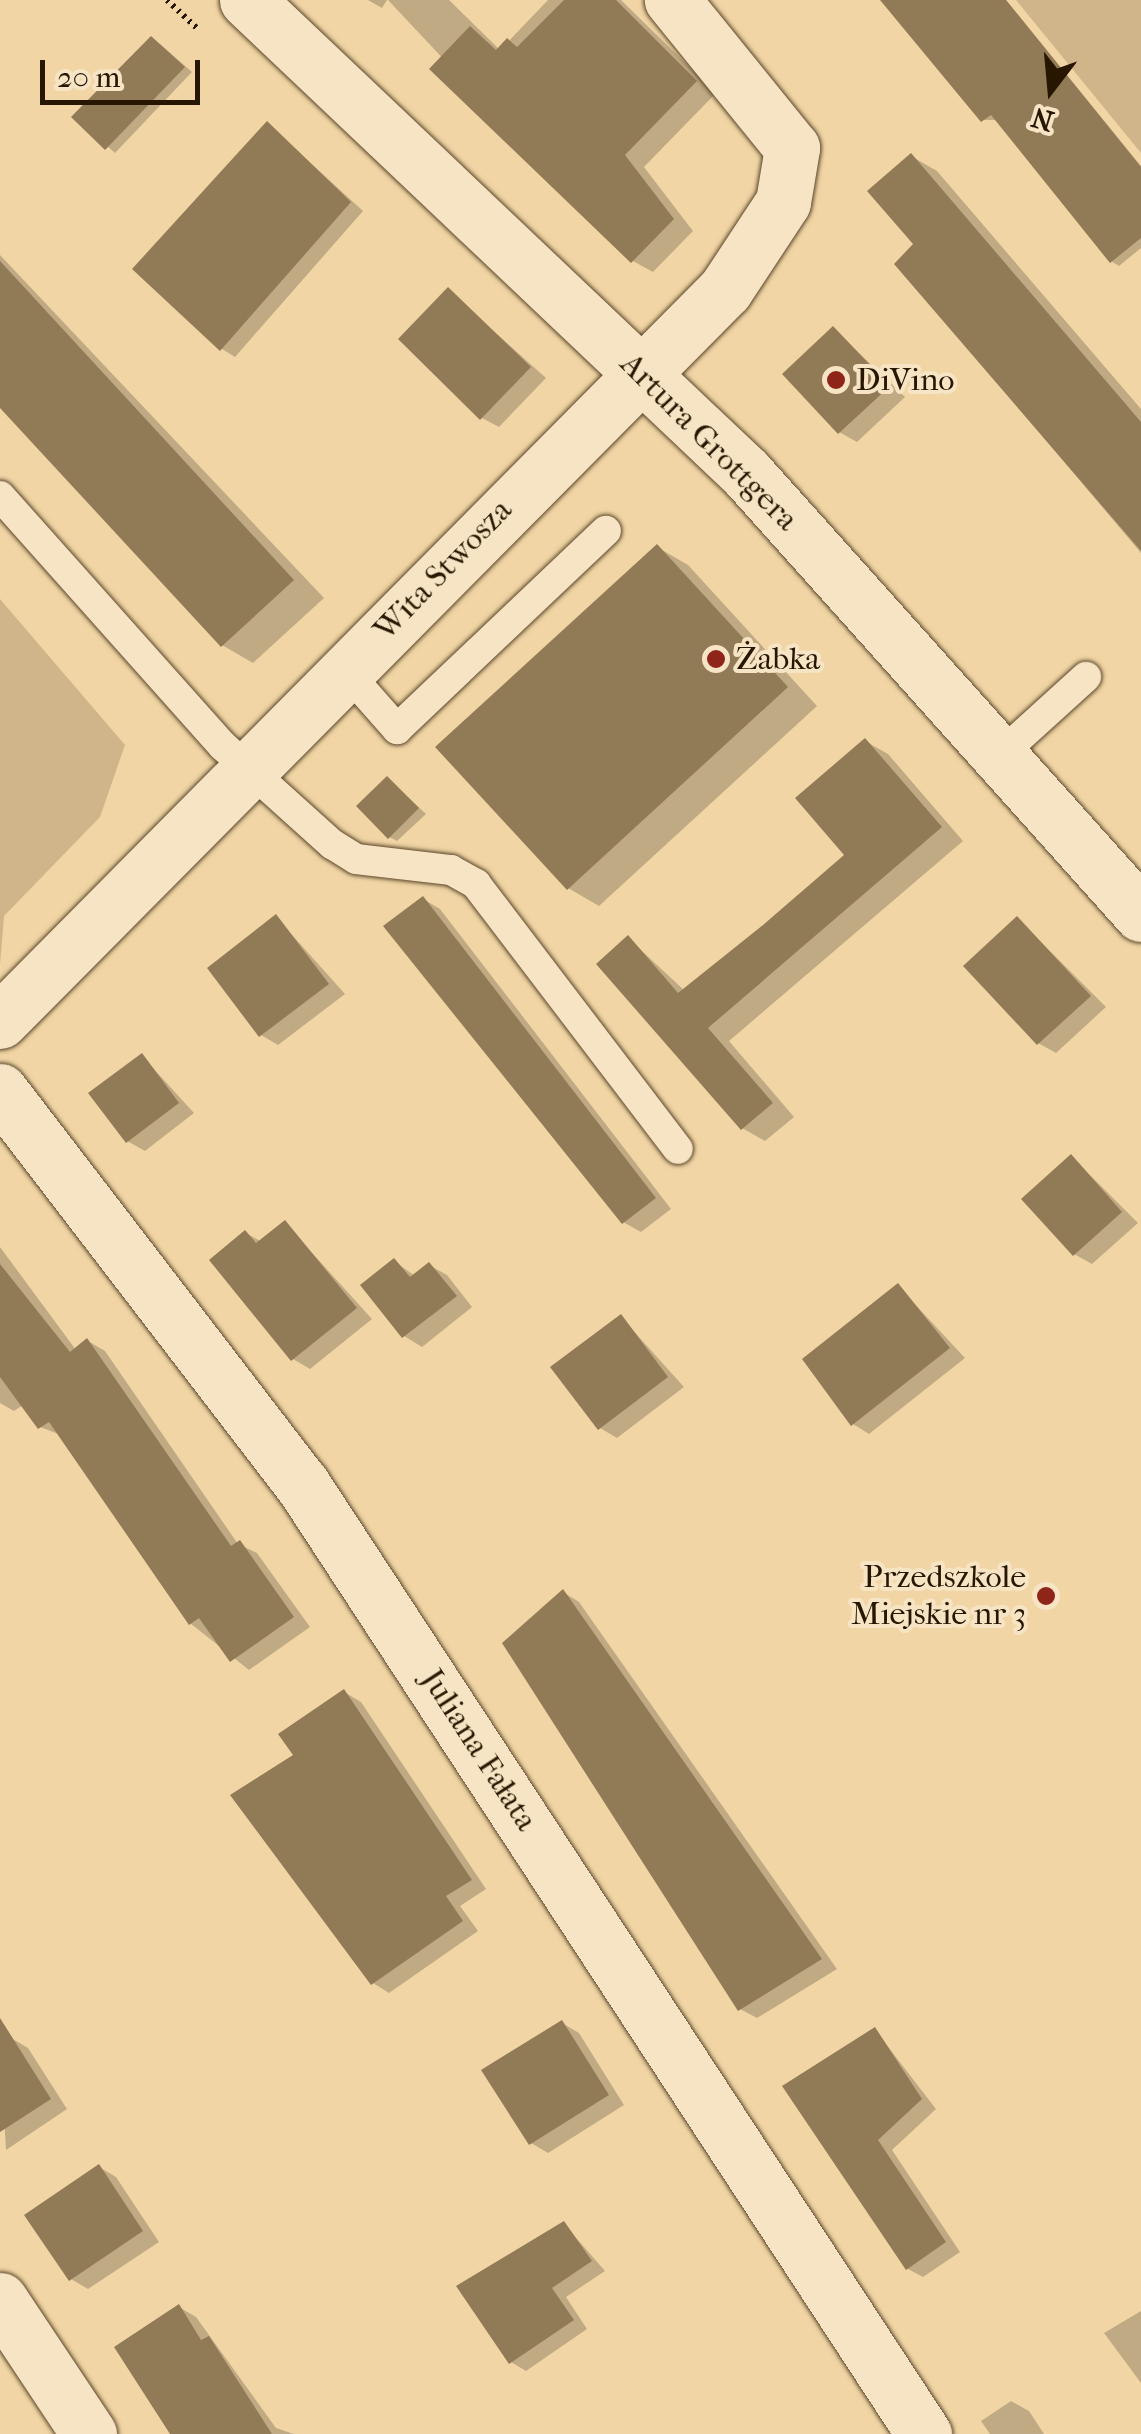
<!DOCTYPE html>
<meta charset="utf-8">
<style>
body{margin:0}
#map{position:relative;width:1141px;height:2434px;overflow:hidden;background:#f1d5a5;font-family:"IM FELL French Canon",serif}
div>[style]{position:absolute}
.green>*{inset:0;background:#cfb589}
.shadow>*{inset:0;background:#0003}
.building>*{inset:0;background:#917a56}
.path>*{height:6px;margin-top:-3px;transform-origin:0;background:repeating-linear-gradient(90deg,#281700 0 2.5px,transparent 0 7.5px)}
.roads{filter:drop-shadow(0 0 2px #5a4629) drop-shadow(0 0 2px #5a4629)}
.service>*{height:30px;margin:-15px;padding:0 15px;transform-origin:15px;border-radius:15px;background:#f6e4c4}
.minor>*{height:55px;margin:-27.5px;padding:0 27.5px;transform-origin:27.5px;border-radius:27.5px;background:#f6e4c4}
.tertiary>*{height:55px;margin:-27.5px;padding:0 27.5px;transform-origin:27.5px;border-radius:27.5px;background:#f6e4c4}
.dots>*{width:28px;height:28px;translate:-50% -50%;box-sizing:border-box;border:5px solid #f6e4c4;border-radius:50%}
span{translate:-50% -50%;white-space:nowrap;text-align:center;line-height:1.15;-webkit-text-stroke:8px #f6e4c4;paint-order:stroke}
.poi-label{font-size:32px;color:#281700}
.left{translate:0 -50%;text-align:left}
.right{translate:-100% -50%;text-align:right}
.street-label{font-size:32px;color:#281700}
.north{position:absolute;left:1001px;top:40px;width:100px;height:100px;-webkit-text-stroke:8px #f6e4c4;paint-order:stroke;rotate:196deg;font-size:28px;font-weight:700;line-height:40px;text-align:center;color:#281700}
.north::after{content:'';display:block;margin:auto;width:35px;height:45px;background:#281700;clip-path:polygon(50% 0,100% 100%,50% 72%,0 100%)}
.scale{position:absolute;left:40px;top:60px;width:160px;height:45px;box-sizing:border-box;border:5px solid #281700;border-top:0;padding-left:12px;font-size:30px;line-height:35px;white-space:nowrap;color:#281700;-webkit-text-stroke:8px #f6e4c4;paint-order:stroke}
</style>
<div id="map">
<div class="green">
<i style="clip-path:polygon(1016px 0,1141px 0,1141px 153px)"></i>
<i style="clip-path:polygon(0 599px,125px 745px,100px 817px,4px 916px,0 965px)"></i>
</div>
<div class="shadow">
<i style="clip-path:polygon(368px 0,387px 0,382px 8px)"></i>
<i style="clip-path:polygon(388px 0,449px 0,500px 50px,548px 0,621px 0,716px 93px,644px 167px,693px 231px,653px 272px,633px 261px)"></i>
<i style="clip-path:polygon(883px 0,1006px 0,1141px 166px,1141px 248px,1119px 266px,1111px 261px,998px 120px,982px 120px)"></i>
<i style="clip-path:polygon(160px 44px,192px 72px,115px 153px,74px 117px)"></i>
<i style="clip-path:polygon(268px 124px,363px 211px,235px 357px,222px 349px)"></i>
<i style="clip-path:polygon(911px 156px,937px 171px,1141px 409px,1141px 553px,897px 264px,916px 244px)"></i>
<i style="clip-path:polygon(0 255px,324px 598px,253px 663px,222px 645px,0 404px)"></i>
<i style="clip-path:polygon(449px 291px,546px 378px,499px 427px,482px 418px)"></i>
<i style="clip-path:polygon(834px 329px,905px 397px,857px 442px,839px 432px)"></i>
<i style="clip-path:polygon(657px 547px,688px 565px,817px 706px,599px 906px,568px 888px)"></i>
<i style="clip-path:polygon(865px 741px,888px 754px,963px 841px,729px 1041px,794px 1117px,765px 1141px,742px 1128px,628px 938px,685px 991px,848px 855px)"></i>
<i style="clip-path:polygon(388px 779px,426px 814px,397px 841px,389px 837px)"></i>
<i style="clip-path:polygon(423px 899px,440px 909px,671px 1209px,641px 1232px,623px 1222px)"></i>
<i style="clip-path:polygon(276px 917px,345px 994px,278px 1045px,261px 1035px)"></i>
<i style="clip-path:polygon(1018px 919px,1106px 1007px,1056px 1053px,1038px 1043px)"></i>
<i style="clip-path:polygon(142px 1056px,194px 1113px,145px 1151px,127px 1141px)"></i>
<i style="clip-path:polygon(1072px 1157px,1138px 1223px,1092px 1264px,1074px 1254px)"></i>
<i style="clip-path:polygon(285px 1223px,372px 1319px,310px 1369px,293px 1359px,246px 1233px,260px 1241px)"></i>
<i style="clip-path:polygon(0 1247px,76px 1350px,88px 1341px,105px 1351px,238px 1544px,257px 1553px,310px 1627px,249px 1670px,190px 1623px,61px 1435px,40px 1427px,23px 1405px,14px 1411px,0 1403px)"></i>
<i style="clip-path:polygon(394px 1261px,415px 1276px,429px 1265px,447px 1275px,472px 1307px,422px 1347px,404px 1336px,363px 1285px)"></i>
<i style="clip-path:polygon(898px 1286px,965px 1358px,869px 1434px,853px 1424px)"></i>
<i style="clip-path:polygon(621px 1317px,684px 1387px,617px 1438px,600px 1428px)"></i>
<i style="clip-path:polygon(563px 1592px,579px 1602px,837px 1969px,757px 2018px,740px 2009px)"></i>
<i style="clip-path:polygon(344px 1692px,361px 1702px,486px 1889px,460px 1906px,478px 1931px,389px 1993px,373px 1983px,296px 1756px)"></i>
<i style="clip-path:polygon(562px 2023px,579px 2033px,624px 2105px,548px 2153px,531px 2143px)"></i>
<i style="clip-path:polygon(875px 2030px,936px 2109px,892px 2150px,960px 2252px,923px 2277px,908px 2269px,786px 2087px)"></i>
<i style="clip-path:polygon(11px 2038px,28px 2048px,67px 2109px,6px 2150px,0 2045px)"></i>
<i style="clip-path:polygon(99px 2167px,116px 2177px,159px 2242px,88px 2289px,71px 2279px)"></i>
<i style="clip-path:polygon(564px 2224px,605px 2271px,566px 2297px,587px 2329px,526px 2371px,511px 2362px)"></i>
<i style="clip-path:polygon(179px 2307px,196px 2317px,276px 2428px,294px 2434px,177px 2434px)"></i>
<i style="clip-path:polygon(1141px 2311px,1141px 2383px,1104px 2333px)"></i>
<i style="clip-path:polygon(1011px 2401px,1029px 2411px,1044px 2434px,990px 2434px,981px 2421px)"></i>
</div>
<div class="building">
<i style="clip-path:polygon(564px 0,616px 0,697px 81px,625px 155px,674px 219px,631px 263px,429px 69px,470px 26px,496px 50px,507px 38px,517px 47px)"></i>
<i style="clip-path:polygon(880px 0,1006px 0,1141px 167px,1141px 238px,1110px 263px,991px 115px,981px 122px)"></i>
<i style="clip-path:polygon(151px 36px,185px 67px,105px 150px,71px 117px)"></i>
<i style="clip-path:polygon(267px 121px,351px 202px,220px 351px,132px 269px)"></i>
<i style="clip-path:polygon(911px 153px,1141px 422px,1141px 551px,894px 264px,913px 244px,867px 191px)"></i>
<i style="clip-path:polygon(0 261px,294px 580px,221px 647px,0 408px)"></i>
<i style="clip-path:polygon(448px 287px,531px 367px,480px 420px,398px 339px)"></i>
<i style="clip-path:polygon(833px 326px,890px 386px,838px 434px,782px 374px)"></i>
<i style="clip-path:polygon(657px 544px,788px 687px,567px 890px,435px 747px)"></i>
<i style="clip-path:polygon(865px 738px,942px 827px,708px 1028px,773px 1103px,741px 1130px,596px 964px,628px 935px,678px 993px,763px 925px,844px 855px,795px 798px)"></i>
<i style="clip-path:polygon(387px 776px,419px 808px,388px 839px,356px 806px)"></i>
<i style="clip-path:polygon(423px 896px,656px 1198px,622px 1224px,383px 926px)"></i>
<i style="clip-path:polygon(276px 914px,329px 984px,259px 1037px,207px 968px)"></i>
<i style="clip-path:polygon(1017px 916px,1091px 996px,1037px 1045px,963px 966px)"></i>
<i style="clip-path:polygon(142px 1053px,179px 1103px,126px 1143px,88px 1093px)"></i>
<i style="clip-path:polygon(1071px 1154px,1122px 1212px,1073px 1256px,1021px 1199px)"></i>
<i style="clip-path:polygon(285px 1220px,357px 1308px,291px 1361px,209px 1260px,245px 1230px,256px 1243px)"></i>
<i style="clip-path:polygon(394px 1258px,410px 1277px,429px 1262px,457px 1296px,402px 1338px,360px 1285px)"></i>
<i style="clip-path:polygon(0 1264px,70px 1352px,87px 1338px,231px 1546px,240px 1540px,294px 1617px,230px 1662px,199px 1618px,189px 1625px,49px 1422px,38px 1429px,0 1377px)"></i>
<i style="clip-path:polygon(898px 1283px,950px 1348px,851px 1426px,802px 1359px)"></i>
<i style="clip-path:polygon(621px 1314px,668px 1377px,598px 1430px,550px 1367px)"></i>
<i style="clip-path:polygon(563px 1589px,822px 1959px,738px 2011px,502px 1643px)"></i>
<i style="clip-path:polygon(344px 1689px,472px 1880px,446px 1896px,463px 1921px,371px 1985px,230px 1795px,293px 1755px,278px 1734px)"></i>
<i style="clip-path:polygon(0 2018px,51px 2099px,0 2132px)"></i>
<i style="clip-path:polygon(562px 2020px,609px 2095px,529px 2145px,481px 2070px)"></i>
<i style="clip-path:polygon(875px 2027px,922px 2099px,878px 2140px,946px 2242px,906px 2270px,782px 2086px)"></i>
<i style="clip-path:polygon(99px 2164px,143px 2231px,69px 2281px,24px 2215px)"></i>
<i style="clip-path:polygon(564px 2221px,592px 2261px,552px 2288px,574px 2320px,509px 2364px,456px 2286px)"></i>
<i style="clip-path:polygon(179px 2304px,201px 2340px,209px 2336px,272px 2434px,170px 2434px,114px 2347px)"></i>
</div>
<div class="path">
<i style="left:167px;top:0;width:44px;rotate:43.2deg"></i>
</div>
<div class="roads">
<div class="service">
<i style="left:0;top:496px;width:335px;rotate:48.3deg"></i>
<i style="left:223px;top:746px;width:147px;rotate:42deg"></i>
<i style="left:332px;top:844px;width:28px;rotate:32deg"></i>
<i style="left:356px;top:859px;width:96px;rotate:6.6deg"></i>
<i style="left:451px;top:870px;width:29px;rotate:29deg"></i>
<i style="left:476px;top:884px;width:333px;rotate:52.7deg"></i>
<i style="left:345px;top:670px;width:79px;rotate:48.6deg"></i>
<i style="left:397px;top:729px;width:288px;rotate:-43.5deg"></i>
<i style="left:1001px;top:754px;width:115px;rotate:-42.2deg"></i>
</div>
<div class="minor">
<i style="left:0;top:1021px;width:1030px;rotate:-45.24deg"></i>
<i style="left:725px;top:290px;width:105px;rotate:-56.6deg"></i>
<i style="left:783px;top:202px;width:55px;rotate:-80.5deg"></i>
<i style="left:792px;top:148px;width:191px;rotate:-129deg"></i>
<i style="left:0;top:1091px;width:496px;rotate:52.5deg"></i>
<i style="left:302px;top:1484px;width:1136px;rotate:56.79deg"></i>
<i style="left:0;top:2300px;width:161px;rotate:56.4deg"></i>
</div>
<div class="tertiary">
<i style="left:247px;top:0;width:688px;rotate:43.47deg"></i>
<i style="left:746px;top:473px;width:592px;rotate:48.15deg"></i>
</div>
</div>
<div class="dots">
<i style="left:836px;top:380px;background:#8f2418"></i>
<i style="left:716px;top:659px;background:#8f2418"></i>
<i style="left:1046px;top:1596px;background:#8f2418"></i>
</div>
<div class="poi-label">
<span class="left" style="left:856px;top:380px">DiVino</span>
<span class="left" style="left:736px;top:659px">Żabka</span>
<span class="right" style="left:1026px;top:1596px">Przedszkole<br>Miejskie nr 3</span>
</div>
<div class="street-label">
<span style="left:709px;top:442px;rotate:45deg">Artura Grottgera</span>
<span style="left:443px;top:570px;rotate:-46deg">Wita Stwosza</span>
<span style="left:479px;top:1750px;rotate:57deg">Juliana Fałata</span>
</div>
<div class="north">N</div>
<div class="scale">20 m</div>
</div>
